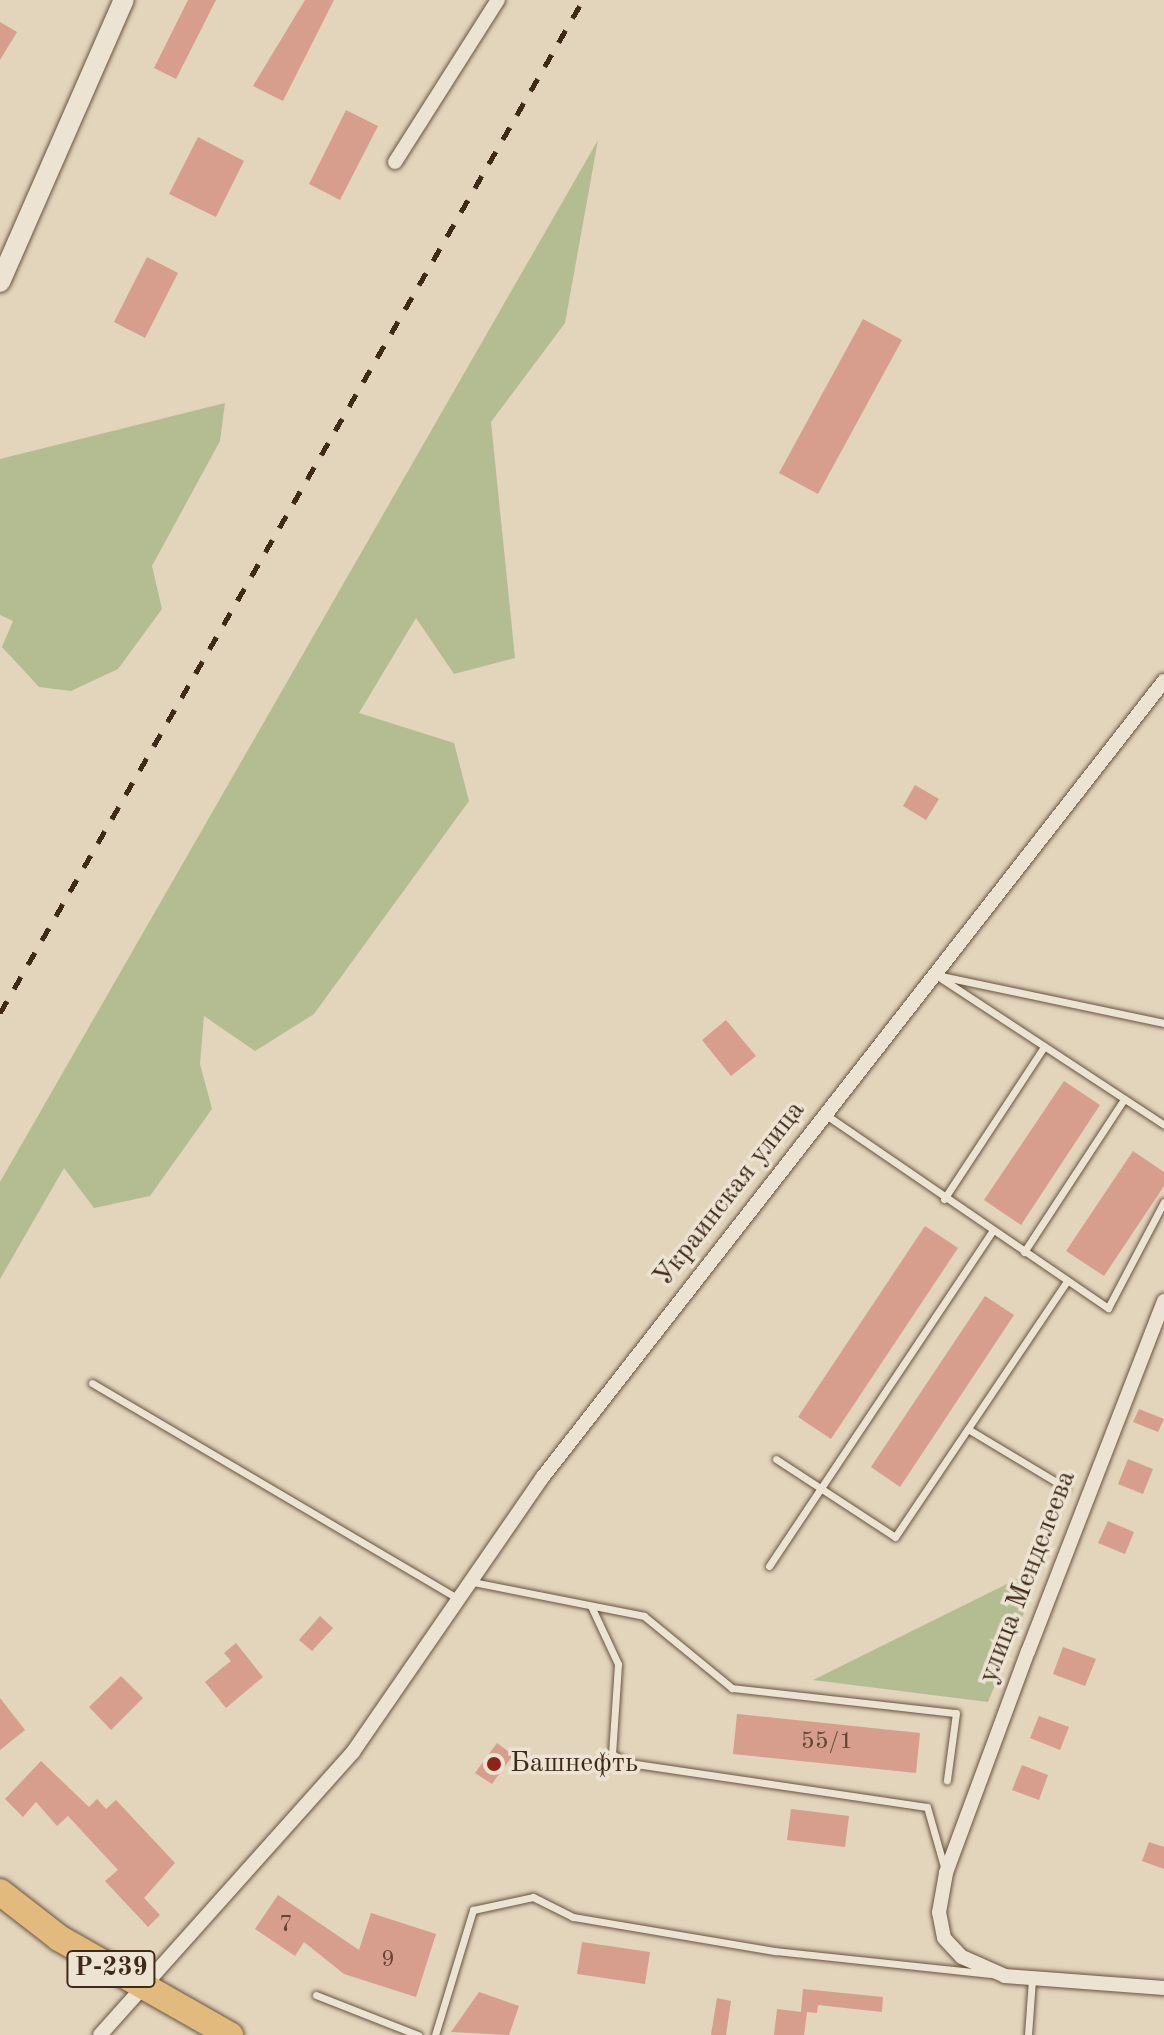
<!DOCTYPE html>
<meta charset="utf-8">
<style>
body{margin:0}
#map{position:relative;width:1164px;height:2035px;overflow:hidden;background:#e3d4bc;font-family:"Old Standard TT",serif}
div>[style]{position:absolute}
.green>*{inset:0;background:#b4bd91}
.building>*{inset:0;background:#d79e8d}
.roads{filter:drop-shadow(0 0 2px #685440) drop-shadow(0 0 2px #685440)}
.lane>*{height:7px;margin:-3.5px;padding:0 3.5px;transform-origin:3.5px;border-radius:3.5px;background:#ede3d3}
.street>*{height:14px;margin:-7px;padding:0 7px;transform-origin:7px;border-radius:7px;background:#ede3d3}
.secondary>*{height:20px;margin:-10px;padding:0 10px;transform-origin:10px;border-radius:10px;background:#ede3d3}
.highway>*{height:26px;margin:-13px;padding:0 13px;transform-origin:13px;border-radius:13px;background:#e2ba7e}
.rail>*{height:5px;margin-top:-2.5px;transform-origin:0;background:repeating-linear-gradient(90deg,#3f2917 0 14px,transparent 0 28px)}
.dots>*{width:22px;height:22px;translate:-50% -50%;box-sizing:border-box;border:4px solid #ede3d3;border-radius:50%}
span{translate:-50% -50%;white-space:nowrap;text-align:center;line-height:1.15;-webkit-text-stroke:7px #ede3d3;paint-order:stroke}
.number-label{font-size:24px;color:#654634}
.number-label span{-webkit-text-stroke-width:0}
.shield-label span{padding:2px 6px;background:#ede3d3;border:2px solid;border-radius:6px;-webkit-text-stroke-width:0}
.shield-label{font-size:26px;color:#3f2917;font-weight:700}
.street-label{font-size:28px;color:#3f2917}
.poi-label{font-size:28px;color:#3f2917}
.left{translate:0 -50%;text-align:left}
</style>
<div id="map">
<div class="green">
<i style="clip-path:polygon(598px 140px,565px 323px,491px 422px,515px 658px,454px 674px,416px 618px,359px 713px,454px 743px,469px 801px,314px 1014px,255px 1051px,204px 1016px,200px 1064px,212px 1109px,150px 1196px,94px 1208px,64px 1168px,0 1279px,0 1182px)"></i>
<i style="clip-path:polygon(225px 403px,220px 441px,152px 566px,162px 609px,118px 669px,71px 691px,39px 687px,2px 647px,13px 621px,0 615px,0 459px)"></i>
<i style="clip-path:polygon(1043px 1566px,988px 1702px,813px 1680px)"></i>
</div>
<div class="building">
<i style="clip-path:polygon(188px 0,216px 0,176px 79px,154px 68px)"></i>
<i style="clip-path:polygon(305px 0,334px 0,283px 101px,253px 86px)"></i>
<i style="clip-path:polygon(0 22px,17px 32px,0 60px)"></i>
<i style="clip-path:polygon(346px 110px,378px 126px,340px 200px,309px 184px)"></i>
<i style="clip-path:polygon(198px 137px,244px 161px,216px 217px,169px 194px)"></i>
<i style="clip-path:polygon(147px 257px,178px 273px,145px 338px,114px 322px)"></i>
<i style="clip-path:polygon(863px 319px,902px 340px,818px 494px,779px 473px)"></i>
<i style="clip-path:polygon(915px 785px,939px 799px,926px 820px,903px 806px)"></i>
<i style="clip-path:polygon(726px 1020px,756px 1056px,731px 1076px,702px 1040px)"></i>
<i style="clip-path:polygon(1064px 1081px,1100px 1105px,1021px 1225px,984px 1200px)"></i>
<i style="clip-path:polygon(1133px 1151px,1164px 1172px,1164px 1186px,1104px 1276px,1066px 1251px)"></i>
<i style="clip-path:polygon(925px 1226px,958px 1248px,831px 1439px,798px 1417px)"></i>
<i style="clip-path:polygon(985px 1296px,1014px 1315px,900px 1487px,871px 1467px)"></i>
<i style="clip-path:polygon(1139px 1409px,1164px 1419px,1158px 1432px,1133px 1422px)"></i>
<i style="clip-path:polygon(1128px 1459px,1153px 1469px,1143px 1494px,1118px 1484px)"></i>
<i style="clip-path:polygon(1108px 1521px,1134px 1532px,1125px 1554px,1098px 1543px)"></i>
<i style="clip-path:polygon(320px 1616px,333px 1628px,312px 1651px,299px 1640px)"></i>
<i style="clip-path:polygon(236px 1643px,263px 1677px,226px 1708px,205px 1682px,231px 1661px,224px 1653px)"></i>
<i style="clip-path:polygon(1063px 1647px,1096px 1659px,1085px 1686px,1053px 1674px)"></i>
<i style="clip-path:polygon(121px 1676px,143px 1698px,111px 1730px,89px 1707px)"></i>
<i style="clip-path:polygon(0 1698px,25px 1730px,0 1750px)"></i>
<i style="clip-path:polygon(737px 1714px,920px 1733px,916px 1773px,733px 1754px)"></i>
<i style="clip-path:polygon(1039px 1716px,1069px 1727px,1060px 1750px,1030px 1738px)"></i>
<i style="clip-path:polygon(497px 1743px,513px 1755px,492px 1784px,475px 1773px)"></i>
<i style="clip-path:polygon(41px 1761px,89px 1807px,97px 1799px,106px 1809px,116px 1800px,175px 1863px,144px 1898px,160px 1915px,148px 1927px,105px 1881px,118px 1870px,68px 1816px,57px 1826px,36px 1802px,23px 1817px,5px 1799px)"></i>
<i style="clip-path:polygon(1022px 1765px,1048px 1775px,1039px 1800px,1012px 1790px)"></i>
<i style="clip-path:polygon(791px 1809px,849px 1816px,845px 1847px,787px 1840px)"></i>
<i style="clip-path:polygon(1149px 1842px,1164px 1847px,1164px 1869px,1142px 1861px)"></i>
<i style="clip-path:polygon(278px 1895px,359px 1950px,371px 1913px,436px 1934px,416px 1997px,344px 1974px,304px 1942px,295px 1956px,255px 1929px)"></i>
<i style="clip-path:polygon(582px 1942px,650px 1952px,645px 1984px,577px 1974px)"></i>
<i style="clip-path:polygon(803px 1989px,883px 1997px,882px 2012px,818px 2005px,817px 2013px,807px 2012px,804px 2035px,774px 2035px,777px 2009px,801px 2012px)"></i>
<i style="clip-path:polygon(479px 1992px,519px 2006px,509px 2035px,451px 2032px)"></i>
<i style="clip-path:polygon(717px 1998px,731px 2001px,726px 2035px,711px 2035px)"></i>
</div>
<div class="roads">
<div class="lane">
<i style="left:1164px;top:1023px;width:233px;rotate:-168.1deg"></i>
<i style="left:936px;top:975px;width:273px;rotate:33.3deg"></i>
<i style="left:826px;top:1115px;width:342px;rotate:34.4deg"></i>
<i style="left:1108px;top:1308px;width:120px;rotate:-62.2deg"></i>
<i style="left:944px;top:1199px;width:182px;rotate:-56.7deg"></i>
<i style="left:1024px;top:1252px;width:183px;rotate:-56.8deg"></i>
<i style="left:92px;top:1383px;width:425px;rotate:30.5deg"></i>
<i style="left:968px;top:1429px;width:114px;rotate:31deg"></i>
<i style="left:776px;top:1459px;width:142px;rotate:33.2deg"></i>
<i style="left:895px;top:1537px;width:308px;rotate:-56.1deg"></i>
<i style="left:769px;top:1566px;width:402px;rotate:-56.3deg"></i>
<i style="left:473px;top:1582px;width:174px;rotate:11.2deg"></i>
<i style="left:644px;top:1616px;width:114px;rotate:39.3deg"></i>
<i style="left:732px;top:1688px;width:225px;rotate:6.4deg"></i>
<i style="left:956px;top:1713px;width:68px;rotate:97.7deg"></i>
<i style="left:591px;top:1606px;width:64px;rotate:65deg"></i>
<i style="left:618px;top:1664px;width:90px;rotate:93.8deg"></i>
<i style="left:612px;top:1754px;width:19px;rotate:28deg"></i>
<i style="left:629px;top:1763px;width:301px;rotate:8.4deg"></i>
<i style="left:927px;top:1807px;width:66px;rotate:74.1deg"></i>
<i style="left:316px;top:1995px;width:110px;rotate:21.4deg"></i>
<i style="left:435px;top:2035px;width:131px;rotate:-73.1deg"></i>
<i style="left:473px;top:1910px;width:61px;rotate:-12.2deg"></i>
<i style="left:533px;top:1897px;width:45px;rotate:26.6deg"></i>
<i style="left:573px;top:1917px;width:205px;rotate:9.6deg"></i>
<i style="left:775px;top:1951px;width:216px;rotate:6.1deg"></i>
<i style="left:1028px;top:2035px;width:56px;rotate:-85.9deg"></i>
</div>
<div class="street">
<i style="left:395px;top:162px;width:192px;rotate:-57.6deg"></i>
<i style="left:1164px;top:1301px;width:375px;rotate:111.2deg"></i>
<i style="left:1028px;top:1651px;width:237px;rotate:110.3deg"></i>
<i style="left:946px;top:1873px;width:40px;rotate:100deg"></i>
<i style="left:939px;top:1912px;width:26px;rotate:79deg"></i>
<i style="left:944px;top:1938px;width:26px;rotate:47deg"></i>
<i style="left:962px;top:1957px;width:47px;rotate:23.8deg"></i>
<i style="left:1005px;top:1976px;width:159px;rotate:4.3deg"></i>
<i style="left:100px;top:2035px;width:380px;rotate:-48.2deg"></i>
<i style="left:353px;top:1752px;width:333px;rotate:-55.4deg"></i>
<i style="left:542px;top:1478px;width:1011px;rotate:-52.03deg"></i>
</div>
<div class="secondary">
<i style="left:0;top:282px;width:308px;rotate:-66.3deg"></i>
</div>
<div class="highway">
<i style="left:0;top:1892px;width:75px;rotate:37.9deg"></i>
<i style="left:59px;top:1938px;width:197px;rotate:29.6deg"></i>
</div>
</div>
<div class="rail">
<i style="left:0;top:1013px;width:1169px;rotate:-60.08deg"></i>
</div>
<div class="dots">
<i style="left:494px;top:1764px;background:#8f2418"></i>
</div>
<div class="number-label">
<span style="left:827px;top:1743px">55/1</span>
<span style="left:286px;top:1926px">7</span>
<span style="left:388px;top:1961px">9</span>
</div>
<div class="shield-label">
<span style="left:111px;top:1969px">Р-239</span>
</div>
<div class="street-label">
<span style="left:730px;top:1194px;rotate:-52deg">Украинская улица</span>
<span style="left:1028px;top:1577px;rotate:-69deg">улица Менделеева</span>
</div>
<div class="poi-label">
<span class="left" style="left:510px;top:1764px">Башнефть</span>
</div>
</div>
